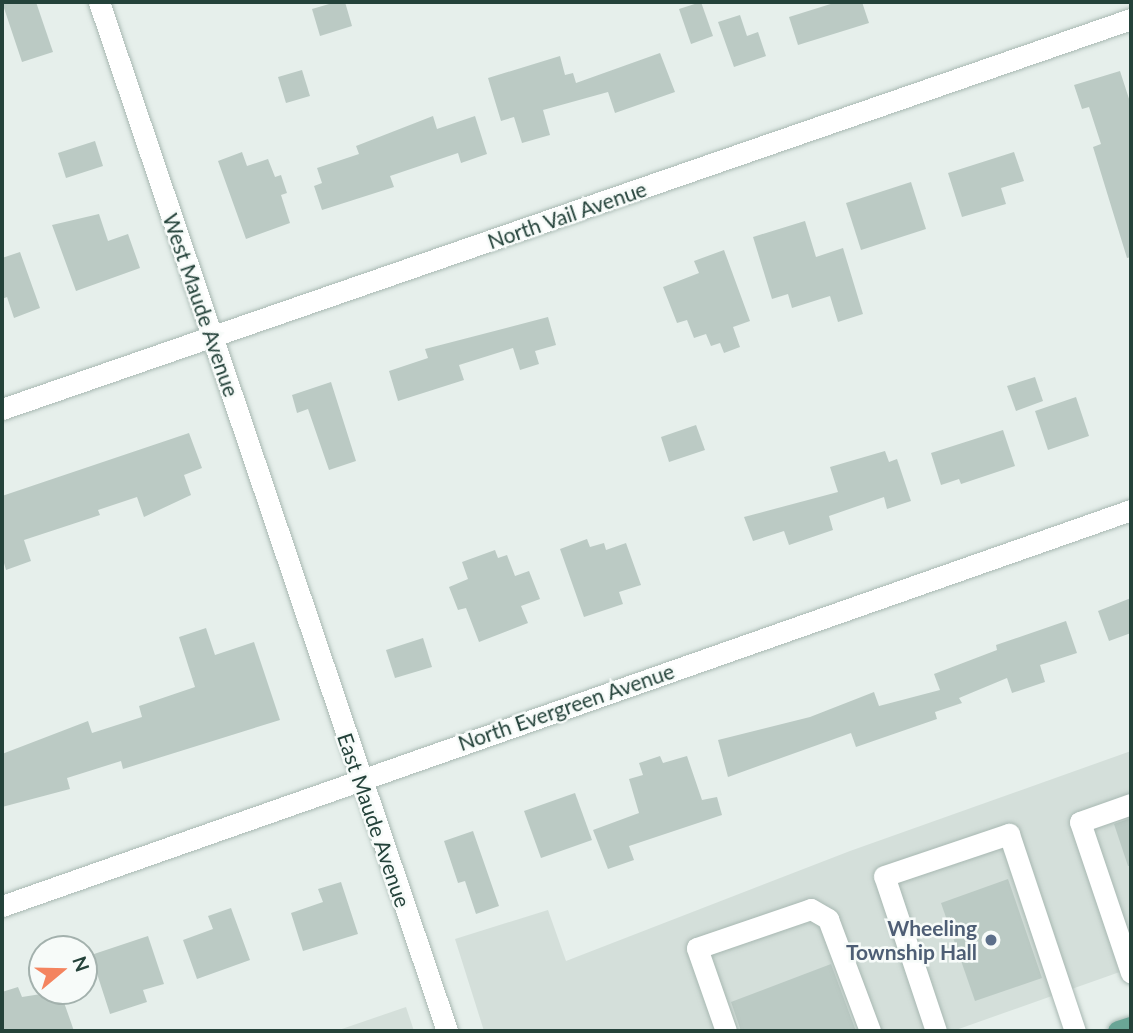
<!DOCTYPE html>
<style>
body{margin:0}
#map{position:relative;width:1133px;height:1033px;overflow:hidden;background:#e6efeb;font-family:Lato,sans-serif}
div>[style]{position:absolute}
.built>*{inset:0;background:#d4dfda}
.building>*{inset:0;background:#bbcac4}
.roads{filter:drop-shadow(0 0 2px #a8b8b2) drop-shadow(0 0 2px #a8b8b2)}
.minor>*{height:21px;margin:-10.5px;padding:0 10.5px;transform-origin:10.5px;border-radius:10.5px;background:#fff}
.major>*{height:21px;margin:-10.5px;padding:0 10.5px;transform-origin:10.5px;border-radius:10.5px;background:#6aa596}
.dots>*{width:19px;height:19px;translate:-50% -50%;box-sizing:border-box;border:4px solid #f7fbf9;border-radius:50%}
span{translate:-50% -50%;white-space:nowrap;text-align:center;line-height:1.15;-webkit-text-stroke:5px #f7fbf9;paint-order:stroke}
.street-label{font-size:21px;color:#24423a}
.service-label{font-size:21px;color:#4e5e75;font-weight:700}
.right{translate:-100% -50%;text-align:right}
.frame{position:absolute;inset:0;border:4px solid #24423a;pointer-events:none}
.north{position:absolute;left:28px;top:935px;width:70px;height:70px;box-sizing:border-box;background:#f7fbf9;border:2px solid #a3b1ad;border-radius:50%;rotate:71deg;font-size:19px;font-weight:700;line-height:28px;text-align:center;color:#24423a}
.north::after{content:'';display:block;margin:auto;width:24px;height:32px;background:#f4845f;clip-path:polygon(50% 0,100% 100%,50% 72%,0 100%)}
</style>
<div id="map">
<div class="built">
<i style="clip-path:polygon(1131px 751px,1131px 968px,953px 1031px,484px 1031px,455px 939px,548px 910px,566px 961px,850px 851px)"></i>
<i style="clip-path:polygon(406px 1007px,414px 1031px,336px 1031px)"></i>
</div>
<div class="building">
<i style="clip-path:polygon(2px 2px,36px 2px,53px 52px,22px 62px)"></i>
<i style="clip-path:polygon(336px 2px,345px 2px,352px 26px,320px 36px,312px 9px)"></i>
<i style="clip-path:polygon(701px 2px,713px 36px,691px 44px,679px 9px)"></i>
<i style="clip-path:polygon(837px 2px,862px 2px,869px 23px,798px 45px,789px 17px)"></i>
<i style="clip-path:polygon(740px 15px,747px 36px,758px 32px,766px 56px,734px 67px,718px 22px)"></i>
<i style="clip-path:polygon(660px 53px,675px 92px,615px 113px,608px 92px,543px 110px,550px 135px,522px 143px,514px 117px,501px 121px,488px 78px,560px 56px,565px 75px,573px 73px,576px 83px)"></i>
<i style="clip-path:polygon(302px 70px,310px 96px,286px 103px,278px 77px)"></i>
<i style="clip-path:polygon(1120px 71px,1131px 105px,1131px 257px,1127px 258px,1093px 147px,1101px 144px,1089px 107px,1082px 109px,1074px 85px)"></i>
<i style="clip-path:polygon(433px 116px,437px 129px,475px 116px,487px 154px,461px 163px,458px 153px,390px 176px,394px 187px,322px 210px,314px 186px,322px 183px,317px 168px,359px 154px,356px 146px)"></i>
<i style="clip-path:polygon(95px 141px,103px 166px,66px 178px,58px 153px)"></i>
<i style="clip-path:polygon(242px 152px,247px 166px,268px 159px,275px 177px,281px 175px,287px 193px,281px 195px,290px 223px,246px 239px,218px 161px)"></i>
<i style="clip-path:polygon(1014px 152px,1024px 181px,1001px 188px,1006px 204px,962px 217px,948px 173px)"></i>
<i style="clip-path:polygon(911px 182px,926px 229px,861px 250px,846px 203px)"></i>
<i style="clip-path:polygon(99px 214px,108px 241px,128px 234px,140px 268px,76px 291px,52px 225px)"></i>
<i style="clip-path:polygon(805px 221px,816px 257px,843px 248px,863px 314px,838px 322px,830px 296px,792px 308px,788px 294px,772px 299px,753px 237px)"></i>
<i style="clip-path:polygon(724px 250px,750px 321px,733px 327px,740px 347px,724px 353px,720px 343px,711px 346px,706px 334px,694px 338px,687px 320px,677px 323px,663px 287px,699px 273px,694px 261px)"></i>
<i style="clip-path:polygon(20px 252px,40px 308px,14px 318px,7px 297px,2px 299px,2px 258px)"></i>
<i style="clip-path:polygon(548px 317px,556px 345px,535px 351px,539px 364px,520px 370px,513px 348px,459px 365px,464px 380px,398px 401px,389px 371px,428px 358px,425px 349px)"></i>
<i style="clip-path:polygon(1035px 377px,1043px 401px,1016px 411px,1007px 386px)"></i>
<i style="clip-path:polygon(331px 382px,356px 461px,329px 470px,308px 409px,297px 413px,292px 395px)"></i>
<i style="clip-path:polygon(1076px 397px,1089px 436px,1048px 450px,1035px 411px)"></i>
<i style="clip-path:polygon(696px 425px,705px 450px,669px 462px,661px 437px)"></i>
<i style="clip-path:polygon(1003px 430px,1015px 466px,961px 484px,959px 479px,941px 485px,931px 453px)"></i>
<i style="clip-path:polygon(189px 433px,202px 468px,184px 475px,191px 495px,144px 517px,137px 497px,98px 510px,100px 515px,24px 540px,31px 561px,6px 570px,2px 556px,2px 496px)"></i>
<i style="clip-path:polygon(885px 451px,889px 462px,897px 459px,911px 501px,887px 509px,884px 497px,829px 516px,833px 530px,789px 545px,784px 531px,753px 541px,744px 517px,838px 492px,830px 467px)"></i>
<i style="clip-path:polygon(587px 539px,590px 547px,604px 543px,606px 550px,626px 543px,641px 585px,619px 592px,623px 604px,584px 617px,560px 549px)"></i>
<i style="clip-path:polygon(495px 550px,498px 558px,507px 555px,515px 576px,529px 571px,540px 599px,521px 606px,528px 623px,479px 642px,466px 608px,458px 610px,449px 587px,468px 579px,462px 562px)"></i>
<i style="clip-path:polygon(1131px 598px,1131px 633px,1109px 641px,1098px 611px)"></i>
<i style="clip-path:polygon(1066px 621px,1077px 653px,1040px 665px,1045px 682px,1012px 693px,1007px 678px,959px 698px,962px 703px,935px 712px,937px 719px,856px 747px,851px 733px,728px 777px,718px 740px,810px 717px,874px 692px,879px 706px,940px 690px,934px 674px,997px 650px,996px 645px)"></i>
<i style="clip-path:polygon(206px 628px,215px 655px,254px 642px,280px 720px,123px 769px,121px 761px,67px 778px,70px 789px,2px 807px,2px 754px,88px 721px,92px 733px,142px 717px,139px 706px,195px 687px,179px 637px)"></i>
<i style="clip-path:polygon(423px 638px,432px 667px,395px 678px,386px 650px)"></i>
<i style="clip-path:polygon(660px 756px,663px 763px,687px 756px,702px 800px,717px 797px,722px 815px,629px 846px,634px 860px,608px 869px,593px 830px,639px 813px,629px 779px,643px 775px,639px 763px)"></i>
<i style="clip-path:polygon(575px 793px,592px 840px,541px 858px,524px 811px)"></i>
<i style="clip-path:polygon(1131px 818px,1131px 866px,1128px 866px,1114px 824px)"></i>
<i style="clip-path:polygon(473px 831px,499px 906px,476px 914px,465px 881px,458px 883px,444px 841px)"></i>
<i style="clip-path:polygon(1008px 879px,1042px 978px,975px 1001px,941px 903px)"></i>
<i style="clip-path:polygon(341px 882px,358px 934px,303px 951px,291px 913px,323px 902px,318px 889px)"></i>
<i style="clip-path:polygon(231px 908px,250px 960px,197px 979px,183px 940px,213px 929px,208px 916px)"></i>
<i style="clip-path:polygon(148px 936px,164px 984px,143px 990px,147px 1002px,110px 1014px,91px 955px)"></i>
<i style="clip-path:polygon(831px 964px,856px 1031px,741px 1031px,731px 1002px)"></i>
<i style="clip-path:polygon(18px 987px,22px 997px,60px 991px,74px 1031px,2px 1031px,2px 992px)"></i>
</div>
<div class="roads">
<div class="minor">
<i style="left:99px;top:2px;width:1086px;rotate:71.31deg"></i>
<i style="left:2px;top:409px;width:1194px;rotate:-19.06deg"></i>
<i style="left:1131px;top:804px;width:54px;rotate:160.6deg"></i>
<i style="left:1080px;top:822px;width:159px;rotate:71.3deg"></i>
<i style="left:2px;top:906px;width:1196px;rotate:-19.33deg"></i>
<i style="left:726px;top:1031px;width:88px;rotate:-109.3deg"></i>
<i style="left:697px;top:948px;width:120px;rotate:-18.9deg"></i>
<i style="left:811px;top:909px;width:20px;rotate:30deg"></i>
<i style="left:828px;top:919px;width:120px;rotate:69.4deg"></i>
<i style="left:936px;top:1031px;width:163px;rotate:-108.5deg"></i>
<i style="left:884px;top:876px;width:132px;rotate:-18.6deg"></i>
<i style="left:1009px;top:834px;width:208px;rotate:71.5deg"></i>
</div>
<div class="major">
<i style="left:1118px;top:1031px;width:14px;rotate:-17deg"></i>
</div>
</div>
<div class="dots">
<i style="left:991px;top:940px;background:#5c6f8a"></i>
</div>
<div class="street-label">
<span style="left:567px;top:215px;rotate:-19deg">North Vail Avenue</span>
<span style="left:201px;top:305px;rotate:71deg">West Maude Avenue</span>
<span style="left:566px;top:707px;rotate:-19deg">North Evergreen Avenue</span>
<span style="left:374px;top:820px;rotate:71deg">East Maude Avenue</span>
</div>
<div class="service-label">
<span class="right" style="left:977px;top:940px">Wheeling<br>Township Hall</span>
</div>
<div class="frame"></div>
<div class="north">N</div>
</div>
